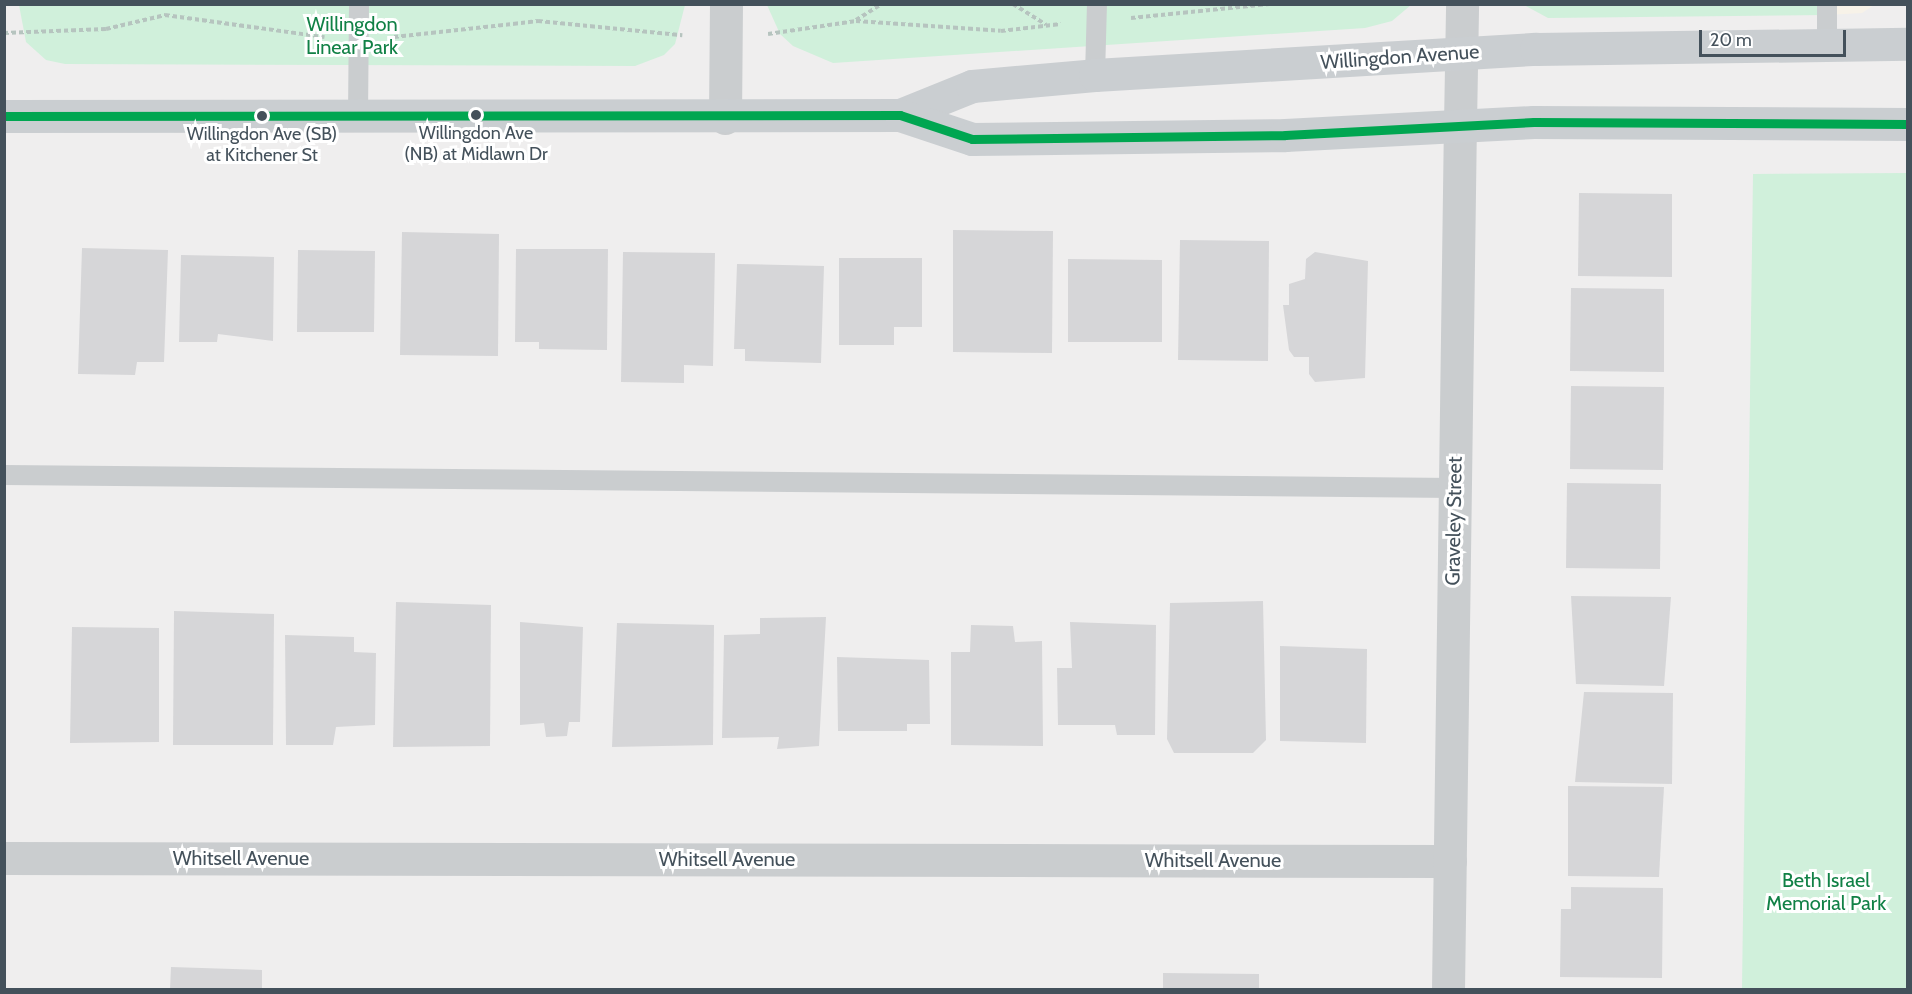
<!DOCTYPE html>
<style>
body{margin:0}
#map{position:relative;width:1912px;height:994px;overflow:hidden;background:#efeeee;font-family:Cabin,sans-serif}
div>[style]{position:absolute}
.commercial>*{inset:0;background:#f7f2e8}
.green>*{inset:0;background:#d0f0db}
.building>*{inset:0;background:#d6d6d8}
.path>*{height:4px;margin-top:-2px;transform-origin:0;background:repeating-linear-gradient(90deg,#b6c4bf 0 4.5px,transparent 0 7.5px)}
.service>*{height:20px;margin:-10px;padding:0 10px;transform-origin:10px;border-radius:10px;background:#cacdcf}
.minor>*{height:33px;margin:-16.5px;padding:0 16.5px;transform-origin:16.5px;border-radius:16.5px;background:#cacdcf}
.tertiary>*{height:33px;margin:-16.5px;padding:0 16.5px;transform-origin:16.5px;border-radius:16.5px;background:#cacdcf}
.secondary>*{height:33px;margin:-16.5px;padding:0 16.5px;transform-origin:16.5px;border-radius:16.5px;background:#caced1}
.bus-1>*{height:9px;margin:-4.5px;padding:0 4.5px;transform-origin:4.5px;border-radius:4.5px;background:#00a651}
.dots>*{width:16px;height:16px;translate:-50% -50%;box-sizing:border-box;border:3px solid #fff;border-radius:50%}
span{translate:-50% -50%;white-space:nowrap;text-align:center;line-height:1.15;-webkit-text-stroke:6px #fff;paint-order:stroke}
.bus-label{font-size:18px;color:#44515b}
.park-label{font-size:20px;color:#118146}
.street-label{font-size:20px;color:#44515b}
.frame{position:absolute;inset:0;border:6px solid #44515b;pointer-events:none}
.scale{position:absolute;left:1699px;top:30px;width:147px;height:27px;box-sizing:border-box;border:3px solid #44515b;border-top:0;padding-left:8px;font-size:18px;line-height:21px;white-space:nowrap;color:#44515b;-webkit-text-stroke:4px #fff;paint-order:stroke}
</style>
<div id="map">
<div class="commercial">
<i style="clip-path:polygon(1827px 5px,1874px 5px,1862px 13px,1827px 15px)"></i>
</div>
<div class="green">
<i style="clip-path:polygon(1827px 4px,1827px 15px,1548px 18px,1524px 5px)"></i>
<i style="clip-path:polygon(19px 5px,685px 5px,675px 44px,664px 55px,635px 66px,65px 64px,46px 60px,26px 42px)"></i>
<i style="clip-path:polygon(767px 5px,1411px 5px,1392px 21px,1365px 28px,833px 63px,793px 46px,780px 34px)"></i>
<i style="clip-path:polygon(1907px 173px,1907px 989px,1742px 989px,1753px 174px)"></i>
</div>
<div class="building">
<i style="clip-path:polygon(1579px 193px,1672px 194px,1672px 277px,1578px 276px)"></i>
<i style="clip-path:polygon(953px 230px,1053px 231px,1052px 353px,953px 352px)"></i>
<i style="clip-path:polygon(402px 232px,499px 234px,498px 356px,400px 355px)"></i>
<i style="clip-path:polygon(1180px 240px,1269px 241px,1268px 361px,1178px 360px)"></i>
<i style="clip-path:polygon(82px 248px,168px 250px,164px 362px,137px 362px,135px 375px,78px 374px)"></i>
<i style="clip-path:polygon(516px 249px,608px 249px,607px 350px,539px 349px,539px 342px,515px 342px)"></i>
<i style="clip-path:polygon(298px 250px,375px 251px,374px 332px,297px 332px)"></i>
<i style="clip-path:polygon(623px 252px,715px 253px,713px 366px,684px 365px,684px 383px,621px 382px)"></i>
<i style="clip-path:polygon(1315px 252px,1368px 261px,1365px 378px,1315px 382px,1309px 374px,1309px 357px,1294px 357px,1289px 350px,1283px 305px,1289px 305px,1289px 284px,1305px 279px,1306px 259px)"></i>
<i style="clip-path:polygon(181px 255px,274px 257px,273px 341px,218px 334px,217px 342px,179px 342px)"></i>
<i style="clip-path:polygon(839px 258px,922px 258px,922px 327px,894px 327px,894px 345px,839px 345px)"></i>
<i style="clip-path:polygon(1068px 259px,1162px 260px,1162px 342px,1068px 342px)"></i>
<i style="clip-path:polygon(737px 264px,824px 266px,821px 363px,745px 361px,745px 349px,734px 349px)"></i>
<i style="clip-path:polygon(1571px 288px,1664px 289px,1664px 372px,1570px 371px)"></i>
<i style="clip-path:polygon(1571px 386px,1664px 387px,1663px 470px,1570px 469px)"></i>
<i style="clip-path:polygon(1567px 483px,1661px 484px,1660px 569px,1566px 568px)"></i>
<i style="clip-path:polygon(1571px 596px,1671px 597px,1664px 686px,1576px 684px)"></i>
<i style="clip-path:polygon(1263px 601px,1266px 740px,1253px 753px,1174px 753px,1167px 739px,1170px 603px)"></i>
<i style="clip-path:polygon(396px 602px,491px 605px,490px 746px,393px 747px)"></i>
<i style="clip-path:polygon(174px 611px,274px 614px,273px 745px,173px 745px)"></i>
<i style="clip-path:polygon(826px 617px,819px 746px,777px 749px,779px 737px,722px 738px,724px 635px,760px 634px,760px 618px)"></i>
<i style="clip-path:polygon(520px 622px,583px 627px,580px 722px,569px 722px,567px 736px,546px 737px,544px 723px,520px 725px)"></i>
<i style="clip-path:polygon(1070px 622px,1156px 625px,1155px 735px,1117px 735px,1115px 725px,1058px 725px,1057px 668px,1072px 668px)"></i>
<i style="clip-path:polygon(617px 623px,714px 625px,713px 745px,612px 747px)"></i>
<i style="clip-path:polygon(971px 625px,1013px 626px,1015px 642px,1042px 641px,1043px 746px,951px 745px,951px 652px,970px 652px)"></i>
<i style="clip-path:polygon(72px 627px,159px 628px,159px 742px,70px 743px)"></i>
<i style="clip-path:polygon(285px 635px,354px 637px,354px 652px,376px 653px,375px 725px,336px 727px,333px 745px,286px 745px)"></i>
<i style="clip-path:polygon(1280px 646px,1367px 649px,1366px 743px,1280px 741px)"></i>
<i style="clip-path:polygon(837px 657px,929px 660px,930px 724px,907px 724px,907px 731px,838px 731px)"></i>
<i style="clip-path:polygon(1584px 692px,1673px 693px,1672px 784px,1575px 782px)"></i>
<i style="clip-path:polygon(1568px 786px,1664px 787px,1659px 877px,1568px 876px)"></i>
<i style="clip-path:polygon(1571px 887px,1663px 888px,1662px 978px,1560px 977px,1561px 909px,1571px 909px)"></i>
<i style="clip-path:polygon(171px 967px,262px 970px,262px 990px,170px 990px)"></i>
<i style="clip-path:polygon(1163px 973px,1259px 974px,1259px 990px,1163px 990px)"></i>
</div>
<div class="path">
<i style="left:1013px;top:4px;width:39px;rotate:32deg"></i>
<i style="left:1131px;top:18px;width:139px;rotate:-5.8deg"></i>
<i style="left:856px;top:20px;width:31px;rotate:-32deg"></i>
<i style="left:4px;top:33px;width:102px;rotate:-2.2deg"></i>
<i style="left:106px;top:29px;width:61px;rotate:-13.3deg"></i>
<i style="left:165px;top:15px;width:161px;rotate:7.9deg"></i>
<i style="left:768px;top:34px;width:89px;rotate:-8.4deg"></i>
<i style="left:856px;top:21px;width:145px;rotate:3.9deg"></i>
<i style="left:1001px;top:31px;width:60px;rotate:-6.7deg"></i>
<i style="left:394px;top:37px;width:145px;rotate:-6.3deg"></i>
<i style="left:538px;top:21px;width:145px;rotate:5.6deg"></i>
</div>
<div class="service">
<i style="left:1827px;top:43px;width:39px;rotate:-90deg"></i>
<i style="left:1095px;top:75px;width:71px;rotate:-88.4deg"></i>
<i style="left:358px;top:118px;width:114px;rotate:-89.5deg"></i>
<i style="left:4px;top:475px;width:1451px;rotate:0.51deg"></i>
</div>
<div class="minor">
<i style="left:725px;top:118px;width:114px;rotate:-89.5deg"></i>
<i style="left:4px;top:858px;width:1446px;rotate:0.12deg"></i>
<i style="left:1448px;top:990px;width:866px;rotate:-89.21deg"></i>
</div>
<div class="tertiary">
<i style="left:1460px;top:124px;width:120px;rotate:-89deg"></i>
</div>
<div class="secondary">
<i style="left:900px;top:115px;width:78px;rotate:-21.9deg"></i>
<i style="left:972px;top:86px;width:123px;rotate:-5.1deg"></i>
<i style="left:1095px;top:75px;width:442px;rotate:-3.4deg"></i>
<i style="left:1536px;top:49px;width:372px;rotate:-0.8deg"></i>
<i style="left:4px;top:116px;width:896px;rotate:-0.06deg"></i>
<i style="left:900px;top:115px;width:76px;rotate:18.4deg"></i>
<i style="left:972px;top:139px;width:313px;rotate:-0.7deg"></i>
<i style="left:1285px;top:135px;width:249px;rotate:-3deg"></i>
<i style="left:1534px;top:122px;width:374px;rotate:0.3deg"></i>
</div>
<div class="bus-1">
<i style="left:4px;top:116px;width:896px;rotate:-0.06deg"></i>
<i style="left:900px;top:115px;width:76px;rotate:18.4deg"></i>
<i style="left:972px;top:139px;width:313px;rotate:-0.7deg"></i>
<i style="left:1285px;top:135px;width:249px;rotate:-3deg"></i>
<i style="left:1534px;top:122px;width:374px;rotate:0.3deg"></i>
</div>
<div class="dots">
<i style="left:476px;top:115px;background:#44515b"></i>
<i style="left:262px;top:116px;background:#44515b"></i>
</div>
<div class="bus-label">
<span style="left:476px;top:144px">Willingdon Ave<br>(NB) at Midlawn Dr</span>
<span style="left:262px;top:145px">Willingdon Ave (SB)<br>at Kitchener St</span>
</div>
<div class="park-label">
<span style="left:352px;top:36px">Willingdon<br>Linear Park</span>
<span style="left:1826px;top:892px">Beth Israel<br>Memorial Park</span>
</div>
<div class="street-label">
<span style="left:1400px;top:57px;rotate:-4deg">Willingdon Avenue</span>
<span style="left:1454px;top:521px;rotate:-89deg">Graveley Street</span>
<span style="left:241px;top:858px">Whitsell Avenue</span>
<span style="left:727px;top:859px">Whitsell Avenue</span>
<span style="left:1213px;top:860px">Whitsell Avenue</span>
</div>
<div class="frame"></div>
<div class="scale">20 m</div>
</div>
